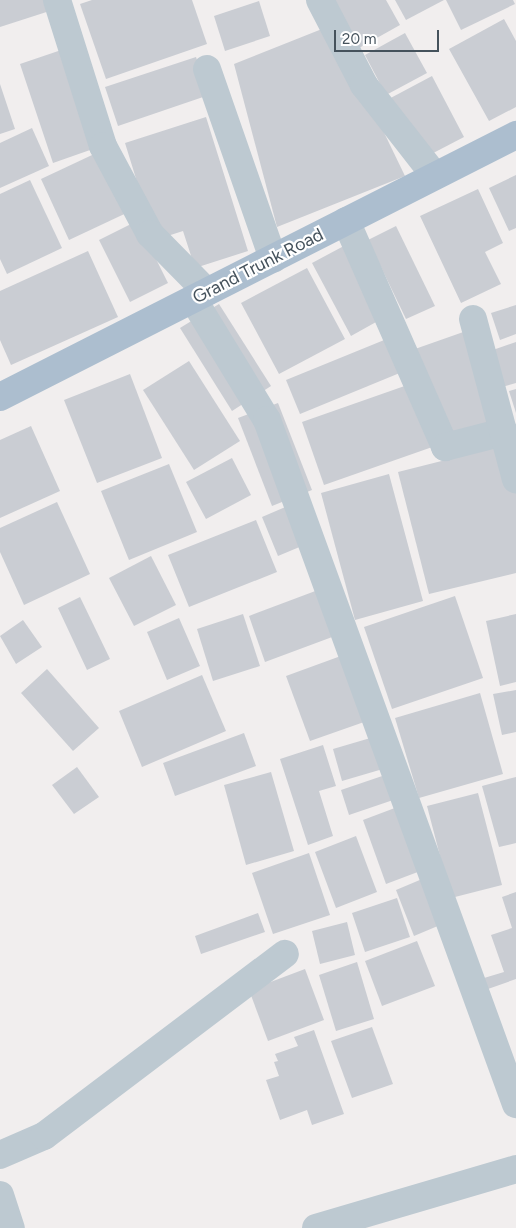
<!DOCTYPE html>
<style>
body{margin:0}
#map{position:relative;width:516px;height:1228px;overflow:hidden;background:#f1eeee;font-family:Figtree,sans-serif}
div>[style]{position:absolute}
.building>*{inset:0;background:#cacdd3}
.minor>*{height:28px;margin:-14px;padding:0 14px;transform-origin:14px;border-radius:14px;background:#bdc9d1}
.primary>*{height:28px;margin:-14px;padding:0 14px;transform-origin:14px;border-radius:14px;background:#acbecf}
span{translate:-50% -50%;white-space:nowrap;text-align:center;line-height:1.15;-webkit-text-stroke:4.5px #fff;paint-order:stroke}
.street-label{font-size:18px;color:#45525c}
.scale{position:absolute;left:334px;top:30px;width:105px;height:22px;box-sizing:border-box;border:2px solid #45525c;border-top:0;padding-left:6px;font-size:15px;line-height:18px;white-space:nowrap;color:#45525c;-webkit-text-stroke:4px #fff;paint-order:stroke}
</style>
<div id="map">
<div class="building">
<i style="clip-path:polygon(0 0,60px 0,62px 7px,0 27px)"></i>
<i style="clip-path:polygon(92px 0,192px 0,207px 44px,106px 79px,80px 4px)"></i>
<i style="clip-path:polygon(332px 0,386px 0,400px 25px,359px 48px)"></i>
<i style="clip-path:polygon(395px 0,444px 0,406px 20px)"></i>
<i style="clip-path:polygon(446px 0,513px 0,515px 4px,461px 30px)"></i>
<i style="clip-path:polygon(259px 1px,270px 36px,225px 51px,214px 16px)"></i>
<i style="clip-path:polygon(504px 19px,516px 41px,516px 107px,489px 121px,449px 49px)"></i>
<i style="clip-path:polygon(332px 25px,405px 176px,277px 227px,234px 64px)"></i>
<i style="clip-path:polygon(405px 33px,427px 73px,386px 95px,365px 55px)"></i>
<i style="clip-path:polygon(76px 45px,110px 143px,53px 163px,20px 64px)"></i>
<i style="clip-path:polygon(196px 57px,209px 95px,118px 126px,105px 87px)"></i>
<i style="clip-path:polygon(432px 76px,464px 137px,416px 162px,385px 101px)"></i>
<i style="clip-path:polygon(0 84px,15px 129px,0 134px)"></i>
<i style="clip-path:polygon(206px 117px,248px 251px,195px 268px,183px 231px,155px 240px,125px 143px)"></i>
<i style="clip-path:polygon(32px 128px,49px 166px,0 188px,0 143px)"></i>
<i style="clip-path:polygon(107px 148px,135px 209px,69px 240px,41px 179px)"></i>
<i style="clip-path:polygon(516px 175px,516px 228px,509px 231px,489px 188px)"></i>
<i style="clip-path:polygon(30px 180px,62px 248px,7px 274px,0 259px,0 194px)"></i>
<i style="clip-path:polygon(478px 189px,503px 243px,485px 252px,501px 284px,461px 303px,420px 216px)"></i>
<i style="clip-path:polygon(137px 221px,168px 283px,130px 302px,99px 240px)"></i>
<i style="clip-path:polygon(396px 226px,435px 306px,406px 319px,368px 240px)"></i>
<i style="clip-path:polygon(355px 240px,394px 312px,351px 336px,312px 263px)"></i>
<i style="clip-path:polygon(88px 251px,118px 317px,11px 365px,0 340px,0 291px)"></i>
<i style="clip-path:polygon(307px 268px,345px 339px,279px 374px,241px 303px)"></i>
<i style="clip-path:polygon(219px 304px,271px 386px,232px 411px,180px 328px)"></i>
<i style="clip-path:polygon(516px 305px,516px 334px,500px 340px,491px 313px)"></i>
<i style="clip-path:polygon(469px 330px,503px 430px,449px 449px,415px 349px)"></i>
<i style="clip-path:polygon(394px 336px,407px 370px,300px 414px,286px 380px)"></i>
<i style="clip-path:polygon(516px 342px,516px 383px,502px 387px,490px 351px)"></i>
<i style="clip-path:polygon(189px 361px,240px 441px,194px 470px,143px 390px)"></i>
<i style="clip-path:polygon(130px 374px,162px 458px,97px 483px,64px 400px)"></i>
<i style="clip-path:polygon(416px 382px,438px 445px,324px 485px,302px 422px)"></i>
<i style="clip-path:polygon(516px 389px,516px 413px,509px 391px)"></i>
<i style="clip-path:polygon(278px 403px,312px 490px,272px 506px,238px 418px)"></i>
<i style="clip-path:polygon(31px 426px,60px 491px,0 518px,0 440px)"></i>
<i style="clip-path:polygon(513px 443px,516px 455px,516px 573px,429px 594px,398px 472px)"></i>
<i style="clip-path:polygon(232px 458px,251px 495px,206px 519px,186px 482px)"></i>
<i style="clip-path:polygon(169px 464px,197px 532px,129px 560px,101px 491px)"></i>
<i style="clip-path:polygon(389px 474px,423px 601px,355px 620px,321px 493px)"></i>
<i style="clip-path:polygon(304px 499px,321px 538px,278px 556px,262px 517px)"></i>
<i style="clip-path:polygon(57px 502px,90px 574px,24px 605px,0 552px,0 528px)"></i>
<i style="clip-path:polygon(256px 520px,277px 572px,189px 607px,168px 555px)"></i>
<i style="clip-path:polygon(151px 556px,176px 605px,134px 626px,109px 578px)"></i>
<i style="clip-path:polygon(334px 584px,351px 630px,265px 662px,249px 616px)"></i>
<i style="clip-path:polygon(455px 596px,483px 678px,392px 709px,364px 627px)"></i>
<i style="clip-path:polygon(80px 597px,110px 659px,87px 670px,58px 608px)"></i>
<i style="clip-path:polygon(243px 614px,260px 666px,213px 681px,197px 629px)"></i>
<i style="clip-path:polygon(516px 614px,516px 682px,500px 686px,486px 621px)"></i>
<i style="clip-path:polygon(179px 618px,200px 666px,167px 680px,147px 632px)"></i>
<i style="clip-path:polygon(23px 620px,42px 647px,16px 664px,0 636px)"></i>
<i style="clip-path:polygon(360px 649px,384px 715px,310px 741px,286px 676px)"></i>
<i style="clip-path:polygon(47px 669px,99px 728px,73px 751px,21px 693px)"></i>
<i style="clip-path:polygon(202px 675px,226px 731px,142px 767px,119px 711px)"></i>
<i style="clip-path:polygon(516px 690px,516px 732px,502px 735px,493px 694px)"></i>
<i style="clip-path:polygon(480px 693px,503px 774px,419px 798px,395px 718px)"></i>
<i style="clip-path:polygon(244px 733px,256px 766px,175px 796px,163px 763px)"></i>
<i style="clip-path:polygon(384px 734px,393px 766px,342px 781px,333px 749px)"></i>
<i style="clip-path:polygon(323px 745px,336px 786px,319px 791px,333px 836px,308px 845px,280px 759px)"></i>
<i style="clip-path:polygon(77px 767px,99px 797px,74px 814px,52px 785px)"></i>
<i style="clip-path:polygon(271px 772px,294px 851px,246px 865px,224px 785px)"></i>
<i style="clip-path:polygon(394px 772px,402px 797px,349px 815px,341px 790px)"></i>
<i style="clip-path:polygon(516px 777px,516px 843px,499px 847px,482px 786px)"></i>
<i style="clip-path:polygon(478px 793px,502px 885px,451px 898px,427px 806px)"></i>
<i style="clip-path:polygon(408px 803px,431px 867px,386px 884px,363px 820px)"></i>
<i style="clip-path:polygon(356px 836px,377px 892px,336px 908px,315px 852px)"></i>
<i style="clip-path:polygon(309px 853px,330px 915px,273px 934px,252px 873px)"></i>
<i style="clip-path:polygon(434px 874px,452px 920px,414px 936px,396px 890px)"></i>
<i style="clip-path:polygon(516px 892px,516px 979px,488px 989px,484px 978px,504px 972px,491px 935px,512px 928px,502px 897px)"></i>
<i style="clip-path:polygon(397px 898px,410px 937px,365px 952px,352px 913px)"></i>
<i style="clip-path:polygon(258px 913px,265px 932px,201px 954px,195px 936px)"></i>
<i style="clip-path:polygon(347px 922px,355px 955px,320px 964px,312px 931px)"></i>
<i style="clip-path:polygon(417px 941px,435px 986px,382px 1006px,365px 961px)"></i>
<i style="clip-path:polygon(357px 962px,374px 1019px,336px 1031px,319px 975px)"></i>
<i style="clip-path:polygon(305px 969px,324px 1020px,268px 1041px,249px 990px)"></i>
<i style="clip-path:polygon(372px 1027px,393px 1084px,352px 1098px,331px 1041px)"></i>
<i style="clip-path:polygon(314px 1030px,344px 1114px,312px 1125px,307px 1110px,280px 1120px,266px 1080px,279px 1076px,274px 1062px,278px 1061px,275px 1054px,298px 1046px,294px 1037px)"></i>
</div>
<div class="minor">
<i style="left:57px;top:0;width:153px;rotate:72.5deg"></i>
<i style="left:103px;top:146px;width:100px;rotate:61.9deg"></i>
<i style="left:150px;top:234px;width:81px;rotate:45.5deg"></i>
<i style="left:320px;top:0;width:96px;rotate:62.6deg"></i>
<i style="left:364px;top:85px;width:115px;rotate:52deg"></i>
<i style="left:207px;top:69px;width:201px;rotate:70.8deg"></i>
<i style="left:346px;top:221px;width:247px;rotate:66.3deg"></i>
<i style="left:445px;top:447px;width:61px;rotate:-14.3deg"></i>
<i style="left:193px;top:299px;width:142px;rotate:58.6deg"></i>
<i style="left:267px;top:420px;width:728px;rotate:70deg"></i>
<i style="left:473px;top:319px;width:166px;rotate:75deg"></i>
<i style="left:0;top:1155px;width:48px;rotate:-23.4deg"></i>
<i style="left:44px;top:1136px;width:302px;rotate:-37.1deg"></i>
<i style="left:0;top:1195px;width:35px;rotate:72deg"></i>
<i style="left:316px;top:1228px;width:209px;rotate:-16.4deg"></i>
</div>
<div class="primary">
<i style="left:0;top:397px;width:579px;rotate:-26.92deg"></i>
</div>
<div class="street-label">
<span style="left:258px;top:266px;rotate:-27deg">Grand Trunk Road</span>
</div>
<div class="scale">20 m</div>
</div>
